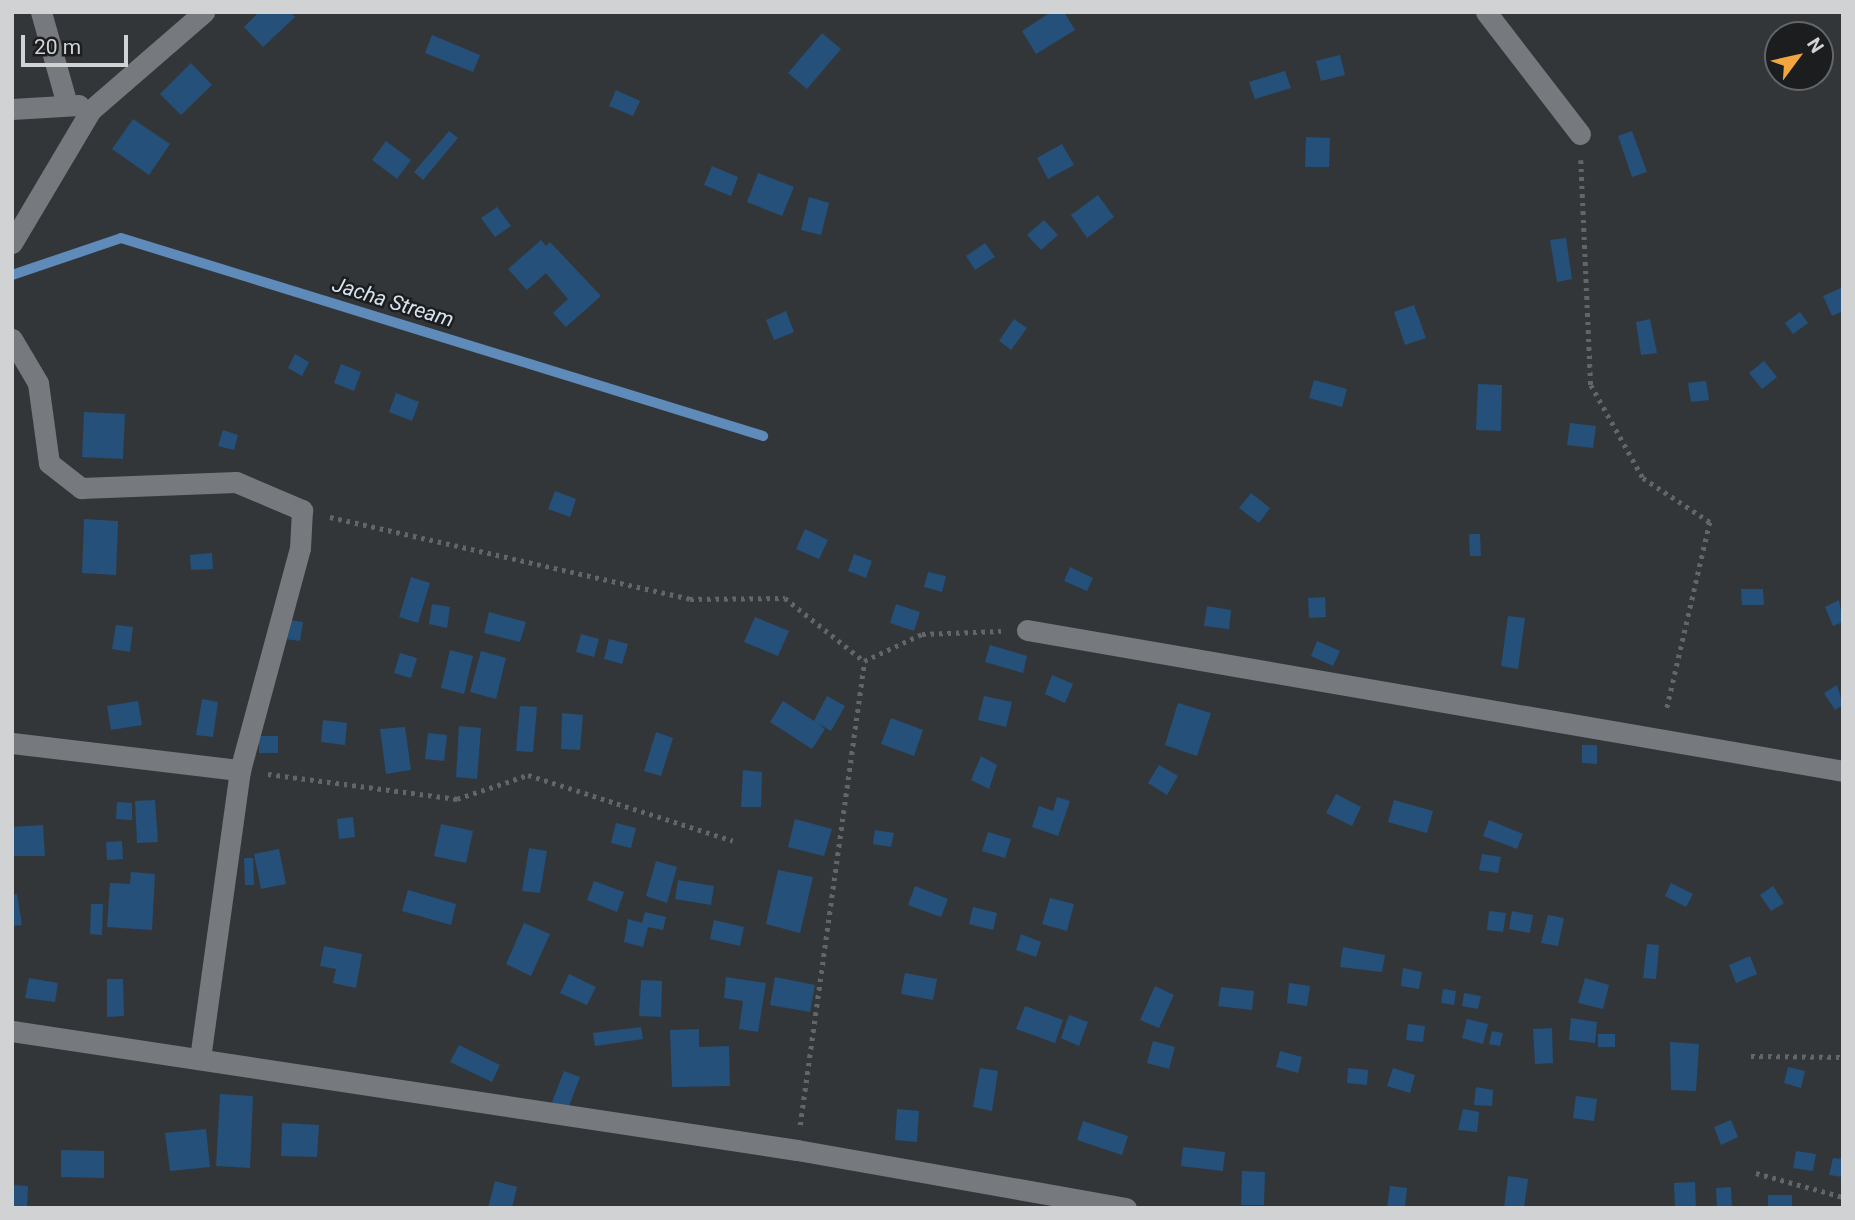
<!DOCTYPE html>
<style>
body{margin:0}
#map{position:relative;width:1855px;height:1220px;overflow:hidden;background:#333638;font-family:Roboto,sans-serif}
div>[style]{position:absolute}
.stream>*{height:10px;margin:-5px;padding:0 5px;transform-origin:5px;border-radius:5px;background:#5e8bb9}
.building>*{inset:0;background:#25507a}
.path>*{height:4.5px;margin-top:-2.25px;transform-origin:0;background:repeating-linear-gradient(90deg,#636668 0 3.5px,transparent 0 8.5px)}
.minor>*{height:21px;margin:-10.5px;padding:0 10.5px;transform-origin:10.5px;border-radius:10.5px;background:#76797d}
span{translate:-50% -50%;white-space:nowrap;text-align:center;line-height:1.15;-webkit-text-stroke:5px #1c1d1e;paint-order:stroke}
.water-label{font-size:21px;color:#d7e3f1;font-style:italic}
.frame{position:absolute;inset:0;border:14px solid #d1d2d4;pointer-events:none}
.north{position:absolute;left:1764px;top:21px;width:70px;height:70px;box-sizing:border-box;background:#1c1d1e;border:2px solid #646567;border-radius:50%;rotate:57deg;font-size:19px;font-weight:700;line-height:28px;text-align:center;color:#d1d2d4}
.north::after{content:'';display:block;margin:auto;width:24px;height:32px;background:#f1a640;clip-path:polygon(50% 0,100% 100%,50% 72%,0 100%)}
.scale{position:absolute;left:21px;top:35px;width:107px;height:32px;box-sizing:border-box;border:4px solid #d1d2d4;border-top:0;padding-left:9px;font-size:21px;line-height:24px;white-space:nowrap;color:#d1d2d4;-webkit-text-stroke:5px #1c1d1e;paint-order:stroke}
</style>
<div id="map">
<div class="stream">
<i style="left:12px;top:275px;width:115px;rotate:-18.7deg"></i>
<i style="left:121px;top:238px;width:672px;rotate:17.14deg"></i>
</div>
<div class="building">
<i style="clip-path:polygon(259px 12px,290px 12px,295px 17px,263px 47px,244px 27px)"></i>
<i style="clip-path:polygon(1051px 12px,1064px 12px,1075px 30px,1036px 54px,1022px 31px)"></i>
<i style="clip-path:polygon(822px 33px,841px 49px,807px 89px,788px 73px)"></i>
<i style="clip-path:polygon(432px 35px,480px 55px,473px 72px,425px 53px)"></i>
<i style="clip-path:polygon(1340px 55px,1345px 75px,1321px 81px,1316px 61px)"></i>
<i style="clip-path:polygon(191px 63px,212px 85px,181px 115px,160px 94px)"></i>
<i style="clip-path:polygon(1285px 71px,1291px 88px,1255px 99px,1249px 82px)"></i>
<i style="clip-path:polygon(616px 90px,640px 101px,633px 116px,609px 106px)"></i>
<i style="clip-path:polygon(133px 119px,170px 144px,149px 175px,112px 149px)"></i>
<i style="clip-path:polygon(449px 131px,458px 138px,423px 180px,414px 172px)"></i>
<i style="clip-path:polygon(1632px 131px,1647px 172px,1632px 177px,1618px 136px)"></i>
<i style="clip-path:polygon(1306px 137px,1330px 138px,1329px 167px,1305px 167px)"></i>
<i style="clip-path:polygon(386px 141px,411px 160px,397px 179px,372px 160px)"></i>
<i style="clip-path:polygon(1062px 144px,1074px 165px,1048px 179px,1037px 158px)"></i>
<i style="clip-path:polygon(712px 166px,738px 177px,731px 196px,704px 185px)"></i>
<i style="clip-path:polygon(758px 173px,794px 187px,782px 216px,747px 202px)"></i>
<i style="clip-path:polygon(1098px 195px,1114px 217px,1087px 238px,1071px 215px)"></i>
<i style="clip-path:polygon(809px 197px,829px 203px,821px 235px,801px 230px)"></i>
<i style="clip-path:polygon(497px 207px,511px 226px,495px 237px,481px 218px)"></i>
<i style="clip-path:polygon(1044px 220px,1058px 235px,1041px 250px,1027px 235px)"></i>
<i style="clip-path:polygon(1566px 238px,1572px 279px,1557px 282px,1550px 240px)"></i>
<i style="clip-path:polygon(541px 240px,546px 246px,550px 242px,601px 296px,566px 327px,553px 313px,568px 299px,546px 273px,527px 290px,508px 269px)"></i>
<i style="clip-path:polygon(985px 243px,995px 257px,975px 270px,966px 256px)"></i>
<i style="clip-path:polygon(1843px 287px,1843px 311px,1832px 316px,1823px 296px)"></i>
<i style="clip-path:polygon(1414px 305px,1426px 338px,1405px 345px,1394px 312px)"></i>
<i style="clip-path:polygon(786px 311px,794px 332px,774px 340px,766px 320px)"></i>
<i style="clip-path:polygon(1800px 312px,1808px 323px,1793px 334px,1785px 323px)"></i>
<i style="clip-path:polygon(1014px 319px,1027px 328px,1011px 350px,999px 341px)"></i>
<i style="clip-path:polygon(1650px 319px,1657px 353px,1641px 355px,1636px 322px)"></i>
<i style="clip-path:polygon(295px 354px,309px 362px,302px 376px,288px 368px)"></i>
<i style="clip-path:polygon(1764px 361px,1777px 377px,1762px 389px,1749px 373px)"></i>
<i style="clip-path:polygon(341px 364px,361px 372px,354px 391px,334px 383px)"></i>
<i style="clip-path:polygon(1314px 380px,1347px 389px,1342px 407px,1309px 398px)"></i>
<i style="clip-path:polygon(1706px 381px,1709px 400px,1691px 402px,1688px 383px)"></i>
<i style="clip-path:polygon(1478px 384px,1502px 385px,1501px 431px,1476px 430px)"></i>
<i style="clip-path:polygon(396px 393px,419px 402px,412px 421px,389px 412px)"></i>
<i style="clip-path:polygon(84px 412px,125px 414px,123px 459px,82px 457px)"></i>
<i style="clip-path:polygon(1570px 423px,1596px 426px,1593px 448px,1567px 445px)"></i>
<i style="clip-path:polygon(223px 430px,238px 435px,234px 450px,218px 446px)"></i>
<i style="clip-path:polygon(555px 491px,576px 499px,570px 517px,548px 509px)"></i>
<i style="clip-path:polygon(1251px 493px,1270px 508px,1259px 523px,1239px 508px)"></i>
<i style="clip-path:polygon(84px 519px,118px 521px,116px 575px,82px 573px)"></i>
<i style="clip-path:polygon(805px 529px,828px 540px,819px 559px,796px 549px)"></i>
<i style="clip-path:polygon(1469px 534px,1480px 534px,1481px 556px,1470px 556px)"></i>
<i style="clip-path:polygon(212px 553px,213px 569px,191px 570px,190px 555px)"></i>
<i style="clip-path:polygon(854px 554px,872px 561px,866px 578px,848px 571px)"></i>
<i style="clip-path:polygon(1070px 567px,1093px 578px,1087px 591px,1064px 581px)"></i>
<i style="clip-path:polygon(928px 572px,946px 576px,942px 592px,924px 587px)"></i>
<i style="clip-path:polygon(411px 577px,430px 583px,418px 623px,399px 617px)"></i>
<i style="clip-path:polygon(1741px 589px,1763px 589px,1764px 605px,1742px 605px)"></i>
<i style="clip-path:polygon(1325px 597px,1326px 617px,1309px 618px,1308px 598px)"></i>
<i style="clip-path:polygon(1839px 600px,1843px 622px,1833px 626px,1825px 607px)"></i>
<i style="clip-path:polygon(432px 604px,450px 607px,447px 628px,429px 624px)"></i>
<i style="clip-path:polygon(896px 604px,920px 612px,914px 631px,890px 623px)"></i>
<i style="clip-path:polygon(1207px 606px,1231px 610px,1229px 629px,1204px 626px)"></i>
<i style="clip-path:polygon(489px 612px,526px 622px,520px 642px,484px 633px)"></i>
<i style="clip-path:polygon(1508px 616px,1525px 618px,1518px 669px,1501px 666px)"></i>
<i style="clip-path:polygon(755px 617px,789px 631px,778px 656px,744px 642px)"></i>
<i style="clip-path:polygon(282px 619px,303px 622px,300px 641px,279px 638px)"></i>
<i style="clip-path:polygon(116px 625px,133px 627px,130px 652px,112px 649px)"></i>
<i style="clip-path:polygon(581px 634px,599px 639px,594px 657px,576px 652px)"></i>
<i style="clip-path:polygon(609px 639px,628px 644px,622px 664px,604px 659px)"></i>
<i style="clip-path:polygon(1317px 641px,1340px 651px,1333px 666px,1311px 656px)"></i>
<i style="clip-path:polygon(990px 645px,1027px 656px,1023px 673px,985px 662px)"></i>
<i style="clip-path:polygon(450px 650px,473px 656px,464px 694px,441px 688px)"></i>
<i style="clip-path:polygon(481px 651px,506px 658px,496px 699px,470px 692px)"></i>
<i style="clip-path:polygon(400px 653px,417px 658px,411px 678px,394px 673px)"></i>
<i style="clip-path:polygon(1052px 675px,1073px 684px,1065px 703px,1045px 694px)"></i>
<i style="clip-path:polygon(1837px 685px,1843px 705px,1835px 710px,1824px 693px)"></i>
<i style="clip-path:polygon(827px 696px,845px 706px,831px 731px,817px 723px,825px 729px,812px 749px,770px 722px,783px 701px,814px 721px)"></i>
<i style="clip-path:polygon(984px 696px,1012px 702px,1006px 727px,978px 720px)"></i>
<i style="clip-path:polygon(202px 699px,218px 702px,213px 737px,196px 735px)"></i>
<i style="clip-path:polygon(138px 701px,142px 725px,111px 730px,107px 706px)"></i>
<i style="clip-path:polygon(1178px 703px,1211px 713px,1197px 756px,1165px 745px)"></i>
<i style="clip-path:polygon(520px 706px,537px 707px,533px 752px,516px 751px)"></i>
<i style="clip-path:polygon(562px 713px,583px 715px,580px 750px,561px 749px)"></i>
<i style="clip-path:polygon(891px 718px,923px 730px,914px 756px,881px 744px)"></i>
<i style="clip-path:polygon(323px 720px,347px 723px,345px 745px,321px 742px)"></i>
<i style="clip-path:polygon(459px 726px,481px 728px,477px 779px,456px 777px)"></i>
<i style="clip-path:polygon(405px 727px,411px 770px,386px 774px,380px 729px)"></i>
<i style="clip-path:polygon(656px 732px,673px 738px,661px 776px,644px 771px)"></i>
<i style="clip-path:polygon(428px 733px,447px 735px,444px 761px,425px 759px)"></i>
<i style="clip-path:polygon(259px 736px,278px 736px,278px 753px,259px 753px)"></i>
<i style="clip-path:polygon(1582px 745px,1597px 745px,1597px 764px,1582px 763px)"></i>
<i style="clip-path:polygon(981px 756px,997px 765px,989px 789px,971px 780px)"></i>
<i style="clip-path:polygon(1159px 765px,1178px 776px,1167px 795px,1148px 783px)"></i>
<i style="clip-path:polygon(743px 770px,762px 772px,761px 807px,741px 807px)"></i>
<i style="clip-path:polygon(1336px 794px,1361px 807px,1352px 826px,1326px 813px)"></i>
<i style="clip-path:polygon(1057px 797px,1070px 801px,1058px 836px,1032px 827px,1039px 806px,1053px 811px)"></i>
<i style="clip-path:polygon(155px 800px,158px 842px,137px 843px,135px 801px)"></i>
<i style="clip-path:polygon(1394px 800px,1433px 811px,1427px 833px,1388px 822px)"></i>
<i style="clip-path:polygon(117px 802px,132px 803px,132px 820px,116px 819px)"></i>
<i style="clip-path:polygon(353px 817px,355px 837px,339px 839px,337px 819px)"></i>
<i style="clip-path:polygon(795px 819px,832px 829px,824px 856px,788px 847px)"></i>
<i style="clip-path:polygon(1489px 820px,1523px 834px,1517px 849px,1483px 836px)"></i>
<i style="clip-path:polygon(616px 823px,636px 828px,631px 848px,611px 843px)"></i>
<i style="clip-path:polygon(441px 824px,473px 831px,466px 863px,434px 856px)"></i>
<i style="clip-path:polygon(43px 825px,45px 856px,12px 856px,12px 827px)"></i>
<i style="clip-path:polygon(875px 830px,894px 833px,891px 847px,873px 844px)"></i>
<i style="clip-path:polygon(988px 832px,1011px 839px,1005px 858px,982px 851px)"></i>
<i style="clip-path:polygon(122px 841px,123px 859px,107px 860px,106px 842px)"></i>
<i style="clip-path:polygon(529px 848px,547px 851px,540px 893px,522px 891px)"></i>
<i style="clip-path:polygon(279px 849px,286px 884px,261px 889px,254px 854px)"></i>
<i style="clip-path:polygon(1482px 854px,1501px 857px,1498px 873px,1479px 870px)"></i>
<i style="clip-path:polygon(244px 858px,253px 858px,254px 885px,245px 885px)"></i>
<i style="clip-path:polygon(656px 861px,677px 867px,667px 903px,646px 896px)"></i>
<i style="clip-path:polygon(778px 870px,813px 877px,800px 933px,766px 924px)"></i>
<i style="clip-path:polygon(131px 872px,155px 874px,152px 930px,107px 927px,110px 883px,130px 884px)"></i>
<i style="clip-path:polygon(678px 880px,714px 886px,711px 905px,675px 899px)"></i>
<i style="clip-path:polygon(594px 881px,624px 892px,617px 912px,587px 900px)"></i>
<i style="clip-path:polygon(1671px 883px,1693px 894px,1686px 907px,1665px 896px)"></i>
<i style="clip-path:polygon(915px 886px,948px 899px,941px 917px,908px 905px)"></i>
<i style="clip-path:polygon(1773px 886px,1784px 903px,1771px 911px,1760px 895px)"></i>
<i style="clip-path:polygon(408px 890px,456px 904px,451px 925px,402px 911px)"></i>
<i style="clip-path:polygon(17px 894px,22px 925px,12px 926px,12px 895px)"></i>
<i style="clip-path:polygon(1050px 898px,1074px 904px,1067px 931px,1042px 924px)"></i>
<i style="clip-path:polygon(91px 904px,103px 904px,102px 935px,90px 934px)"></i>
<i style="clip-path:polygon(973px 907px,997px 913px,993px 930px,969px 924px)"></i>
<i style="clip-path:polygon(1489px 911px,1506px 913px,1503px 932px,1487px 930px)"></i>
<i style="clip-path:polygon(1512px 911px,1533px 915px,1530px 933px,1509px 929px)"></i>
<i style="clip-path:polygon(645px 912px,666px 917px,663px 930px,648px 927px,643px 947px,624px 942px,628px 919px,642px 923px)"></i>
<i style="clip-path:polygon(1548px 915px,1564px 918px,1558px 946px,1541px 943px)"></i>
<i style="clip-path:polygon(714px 920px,744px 927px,740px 946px,710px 939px)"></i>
<i style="clip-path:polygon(524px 923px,550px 934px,531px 976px,506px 964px)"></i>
<i style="clip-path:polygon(1021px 934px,1041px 942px,1036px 957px,1016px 950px)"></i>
<i style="clip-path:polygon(1647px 944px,1659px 945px,1656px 979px,1643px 978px)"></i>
<i style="clip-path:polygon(324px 946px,362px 954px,356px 988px,333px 983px,336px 969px,320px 966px)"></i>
<i style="clip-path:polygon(1343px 947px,1385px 955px,1382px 972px,1340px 967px)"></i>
<i style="clip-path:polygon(1750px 956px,1757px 974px,1736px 983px,1729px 965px)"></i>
<i style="clip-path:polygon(1403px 968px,1422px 972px,1419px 989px,1401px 986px)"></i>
<i style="clip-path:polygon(905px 973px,937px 979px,933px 1000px,901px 994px)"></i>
<i style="clip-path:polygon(569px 974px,596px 987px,587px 1005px,560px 993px)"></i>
<i style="clip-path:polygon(726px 977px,766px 983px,758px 1032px,739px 1029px,743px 1001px,724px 998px)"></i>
<i style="clip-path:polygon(775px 977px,815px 985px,810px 1012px,770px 1005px)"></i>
<i style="clip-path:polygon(29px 978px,58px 983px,55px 1002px,25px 998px)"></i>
<i style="clip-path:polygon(1585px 978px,1609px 985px,1603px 1009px,1578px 1003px)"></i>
<i style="clip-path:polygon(107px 979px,123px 979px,124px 1016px,107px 1017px)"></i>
<i style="clip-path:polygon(641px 980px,662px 981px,661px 1017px,639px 1016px)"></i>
<i style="clip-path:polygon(1289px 983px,1310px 986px,1307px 1006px,1287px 1003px)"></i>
<i style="clip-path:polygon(1155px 986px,1174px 995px,1159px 1028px,1140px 1020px)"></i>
<i style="clip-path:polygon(1221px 987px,1254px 991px,1252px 1010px,1218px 1006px)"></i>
<i style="clip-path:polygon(1443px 989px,1456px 991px,1454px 1005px,1441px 1003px)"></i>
<i style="clip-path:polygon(1464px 993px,1481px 996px,1478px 1009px,1462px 1006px)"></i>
<i style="clip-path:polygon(1025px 1006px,1063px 1020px,1055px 1043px,1016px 1029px)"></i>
<i style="clip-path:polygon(1069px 1015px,1088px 1022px,1079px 1046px,1061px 1038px)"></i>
<i style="clip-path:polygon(1571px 1018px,1597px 1022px,1595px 1043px,1569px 1040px)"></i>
<i style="clip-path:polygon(1467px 1019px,1488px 1024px,1483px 1044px,1462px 1038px)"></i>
<i style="clip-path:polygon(1408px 1024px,1425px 1026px,1423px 1042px,1406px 1040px)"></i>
<i style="clip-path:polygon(641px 1027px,643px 1039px,595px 1046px,593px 1033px)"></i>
<i style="clip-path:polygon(1552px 1028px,1553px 1063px,1535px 1064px,1533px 1029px)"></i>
<i style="clip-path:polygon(699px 1029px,699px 1047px,729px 1046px,730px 1086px,672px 1087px,670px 1030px)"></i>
<i style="clip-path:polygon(1492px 1031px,1503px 1033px,1500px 1046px,1489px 1044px)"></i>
<i style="clip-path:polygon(1598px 1034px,1615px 1034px,1615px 1047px,1598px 1047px)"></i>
<i style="clip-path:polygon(1153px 1041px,1175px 1047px,1169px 1069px,1147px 1063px)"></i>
<i style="clip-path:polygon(1670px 1042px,1699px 1044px,1696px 1091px,1671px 1090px)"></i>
<i style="clip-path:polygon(459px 1045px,500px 1065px,492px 1082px,450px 1062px)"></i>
<i style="clip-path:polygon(1280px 1051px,1302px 1057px,1298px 1073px,1276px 1067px)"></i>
<i style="clip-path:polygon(1788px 1067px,1805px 1071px,1801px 1088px,1784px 1083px)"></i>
<i style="clip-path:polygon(980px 1068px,998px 1071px,992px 1111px,973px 1107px)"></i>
<i style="clip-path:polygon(1348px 1068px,1368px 1070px,1367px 1085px,1347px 1083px)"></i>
<i style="clip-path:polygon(1393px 1068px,1415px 1075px,1410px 1093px,1387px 1086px)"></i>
<i style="clip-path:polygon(564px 1071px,580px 1077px,568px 1109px,552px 1102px)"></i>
<i style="clip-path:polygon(1476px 1087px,1493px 1090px,1492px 1106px,1474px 1105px)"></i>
<i style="clip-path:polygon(220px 1094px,253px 1096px,250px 1168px,216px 1166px)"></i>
<i style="clip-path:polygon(1576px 1096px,1597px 1099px,1594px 1121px,1573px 1118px)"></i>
<i style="clip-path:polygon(897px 1109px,919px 1111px,917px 1142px,895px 1140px)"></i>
<i style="clip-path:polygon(1463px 1109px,1479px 1112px,1477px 1132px,1458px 1130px)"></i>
<i style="clip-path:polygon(1731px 1120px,1738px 1137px,1721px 1145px,1714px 1127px)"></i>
<i style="clip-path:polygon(1083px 1121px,1128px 1136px,1122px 1155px,1077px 1140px)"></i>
<i style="clip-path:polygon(282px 1123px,319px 1125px,317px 1157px,281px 1156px)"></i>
<i style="clip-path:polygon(206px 1129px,210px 1167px,170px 1171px,165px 1133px)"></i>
<i style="clip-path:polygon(1183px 1147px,1225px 1152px,1223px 1171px,1181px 1166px)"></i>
<i style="clip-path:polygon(61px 1150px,104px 1151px,104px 1178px,61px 1177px)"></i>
<i style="clip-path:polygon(1796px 1151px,1816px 1154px,1813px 1171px,1793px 1168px)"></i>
<i style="clip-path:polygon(1833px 1158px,1843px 1159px,1843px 1177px,1829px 1175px)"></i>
<i style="clip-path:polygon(1242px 1171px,1265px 1172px,1264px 1205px,1241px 1205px)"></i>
<i style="clip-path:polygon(1508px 1176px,1528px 1179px,1524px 1208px,1504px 1208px)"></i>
<i style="clip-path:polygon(495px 1181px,517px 1187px,512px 1208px,488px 1208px)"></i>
<i style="clip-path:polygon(1695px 1182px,1696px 1208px,1675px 1208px,1674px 1183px)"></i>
<i style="clip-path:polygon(12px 1185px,28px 1186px,27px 1208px,12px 1208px)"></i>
<i style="clip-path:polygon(1390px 1186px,1407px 1188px,1405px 1208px,1387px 1208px)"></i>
<i style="clip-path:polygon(1731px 1187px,1732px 1208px,1717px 1208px,1716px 1188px)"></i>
<i style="clip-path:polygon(1768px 1195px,1792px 1195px,1792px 1208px,1768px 1208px)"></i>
</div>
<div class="path">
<i style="left:1581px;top:160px;width:225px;rotate:87.5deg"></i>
<i style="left:1591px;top:385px;width:107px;rotate:60.8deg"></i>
<i style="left:1643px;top:478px;width:80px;rotate:33.3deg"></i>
<i style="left:1710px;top:522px;width:195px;rotate:103deg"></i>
<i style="left:330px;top:517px;width:369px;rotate:12.8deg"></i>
<i style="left:690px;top:599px;width:95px;rotate:-0.6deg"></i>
<i style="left:785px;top:598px;width:101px;rotate:38.6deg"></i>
<i style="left:268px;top:774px;width:191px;rotate:7.5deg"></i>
<i style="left:457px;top:799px;width:75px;rotate:-18.7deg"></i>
<i style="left:528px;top:775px;width:215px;rotate:17.8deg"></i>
<i style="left:1751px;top:1056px;width:92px;rotate:0.6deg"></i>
<i style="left:800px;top:1125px;width:468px;rotate:-82.1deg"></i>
<i style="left:864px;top:661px;width:64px;rotate:-25deg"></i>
<i style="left:922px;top:634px;width:79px;rotate:-2.2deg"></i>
<i style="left:1756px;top:1173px;width:90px;rotate:15.4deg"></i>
</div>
<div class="minor">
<i style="left:41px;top:12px;width:92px;rotate:74.3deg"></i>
<i style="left:1486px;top:12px;width:154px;rotate:52.4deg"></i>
<i style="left:12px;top:109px;width:67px;rotate:-3.4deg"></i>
<i style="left:12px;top:243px;width:155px;rotate:-59.3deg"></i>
<i style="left:91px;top:110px;width:150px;rotate:-40.9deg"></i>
<i style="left:12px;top:339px;width:51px;rotate:59.4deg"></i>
<i style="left:38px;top:383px;width:81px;rotate:82.2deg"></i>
<i style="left:49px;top:463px;width:41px;rotate:38deg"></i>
<i style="left:81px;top:488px;width:155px;rotate:-2.2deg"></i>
<i style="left:236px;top:482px;width:72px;rotate:23deg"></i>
<i style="left:302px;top:510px;width:38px;rotate:93deg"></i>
<i style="left:300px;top:548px;width:230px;rotate:105.1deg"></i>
<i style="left:240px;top:770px;width:291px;rotate:97.9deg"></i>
<i style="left:1027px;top:630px;width:828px;rotate:9.8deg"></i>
<i style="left:12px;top:743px;width:230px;rotate:6.8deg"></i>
<i style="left:12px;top:1031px;width:794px;rotate:8.62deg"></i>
<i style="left:797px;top:1150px;width:334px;rotate:10deg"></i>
</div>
<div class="water-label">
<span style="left:393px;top:302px;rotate:17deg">Jacha Stream</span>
</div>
<div class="frame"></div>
<div class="north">N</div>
<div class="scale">20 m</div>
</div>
